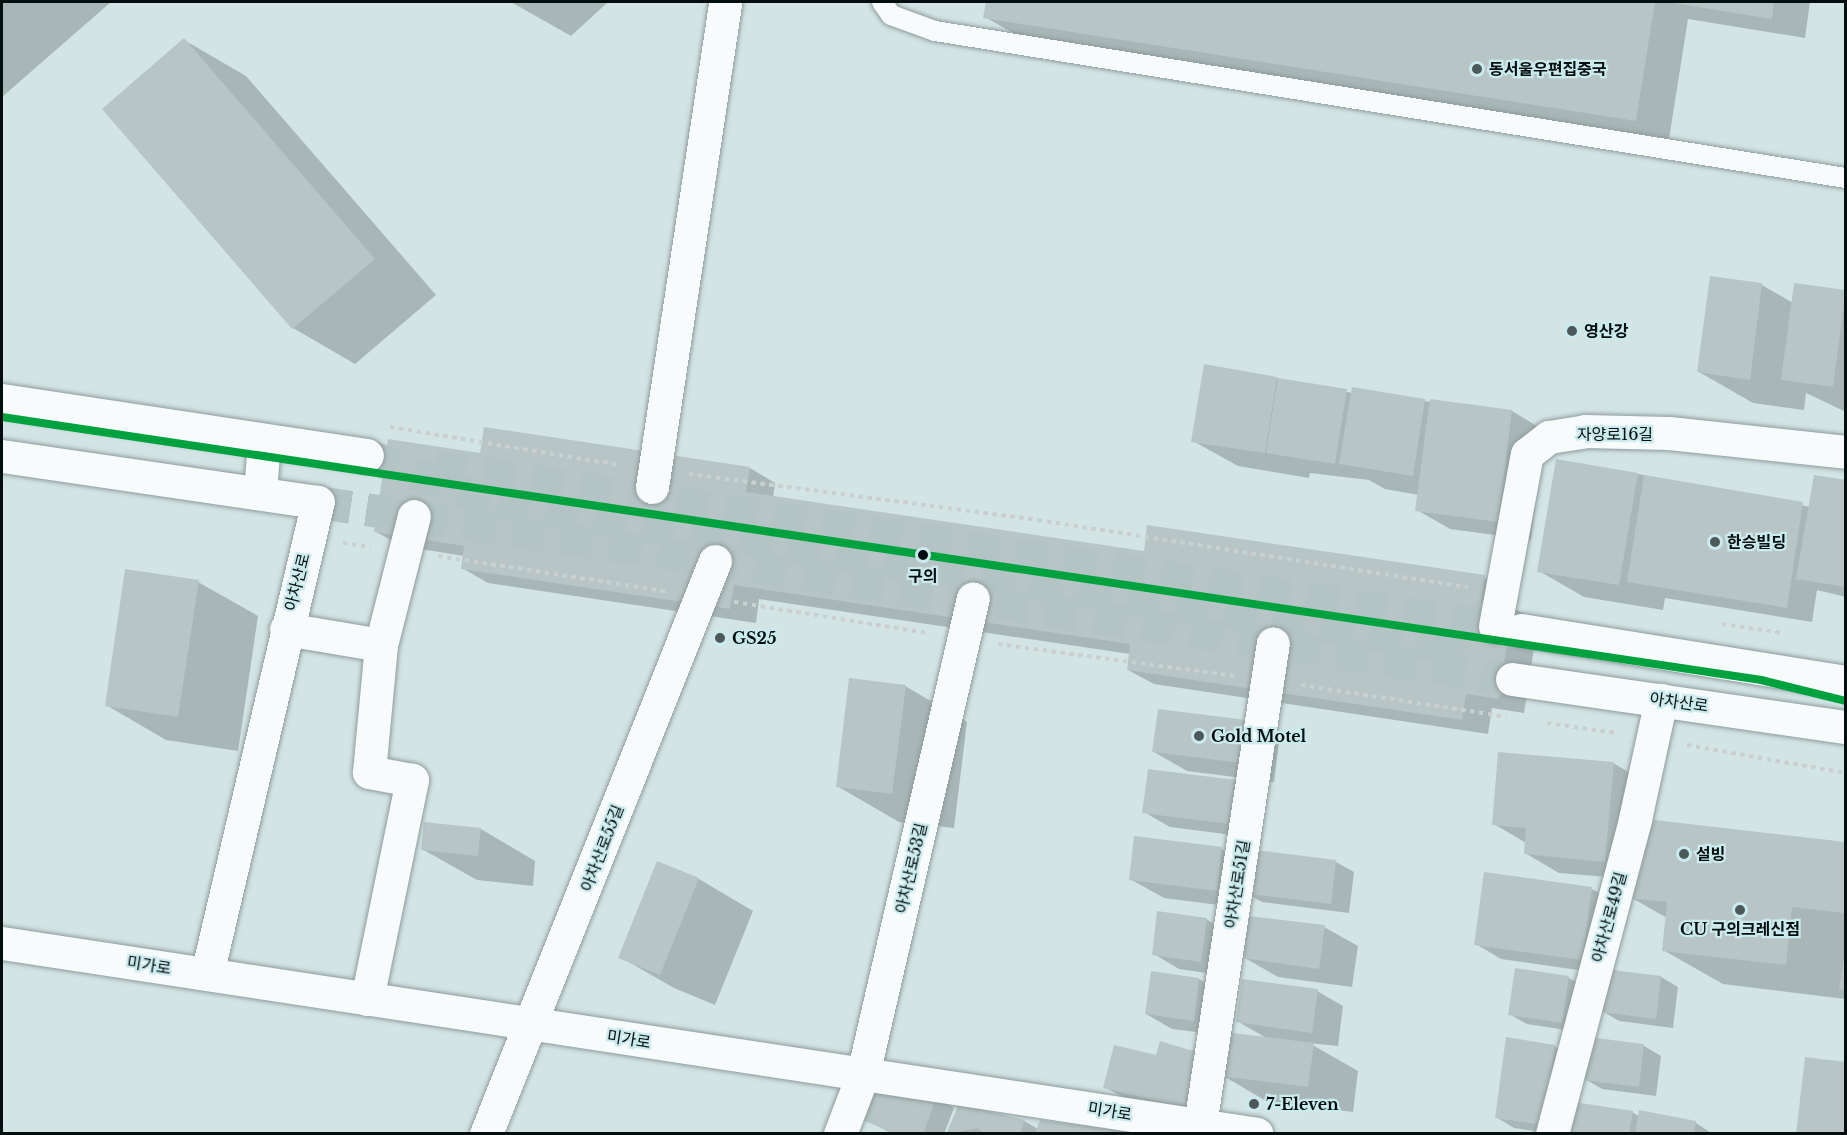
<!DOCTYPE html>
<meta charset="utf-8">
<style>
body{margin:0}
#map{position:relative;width:1847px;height:1135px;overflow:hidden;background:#d3e4e5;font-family:"Libre Baskerville","Noto Sans KR",serif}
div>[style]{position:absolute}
.shadow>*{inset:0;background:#0003}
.building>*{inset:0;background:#b8c5c6}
.secondary-tunnel>*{height:33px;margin-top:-16.5px;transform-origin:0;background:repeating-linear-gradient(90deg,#b4c4c5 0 33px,transparent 0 49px)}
.path>*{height:4px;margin-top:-2px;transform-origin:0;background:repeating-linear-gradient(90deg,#cacfd0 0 4.5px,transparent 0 9px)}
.roads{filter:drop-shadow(0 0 2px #8e9b9c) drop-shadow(0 0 2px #8e9b9c)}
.service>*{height:20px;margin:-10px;padding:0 10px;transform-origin:10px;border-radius:10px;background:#f8fbfb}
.minor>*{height:33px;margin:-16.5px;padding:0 16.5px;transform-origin:16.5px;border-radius:16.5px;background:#f8fbfb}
.tertiary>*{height:33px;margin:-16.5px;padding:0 16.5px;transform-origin:16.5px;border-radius:16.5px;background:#f8fbfb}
.secondary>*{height:33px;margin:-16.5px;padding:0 16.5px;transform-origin:16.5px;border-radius:16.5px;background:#f8fbfb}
.metro-1>*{height:8px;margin:-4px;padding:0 4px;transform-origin:4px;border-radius:4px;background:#00a23f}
.dots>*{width:16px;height:16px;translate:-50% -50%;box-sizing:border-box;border:3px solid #cbeaed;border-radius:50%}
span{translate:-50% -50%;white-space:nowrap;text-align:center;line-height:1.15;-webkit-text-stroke:4.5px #cbeaed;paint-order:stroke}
.poi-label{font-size:16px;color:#040e0f;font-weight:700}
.left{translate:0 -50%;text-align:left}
.street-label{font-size:16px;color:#040e0f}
.stop-label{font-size:16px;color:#040e0f;font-weight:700}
.frame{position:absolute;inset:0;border:3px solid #040e0f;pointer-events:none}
</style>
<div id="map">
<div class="shadow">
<i style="clip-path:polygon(2px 2px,111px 2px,2px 97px)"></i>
<i style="clip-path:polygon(511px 2px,608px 2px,571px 36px)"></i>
<i style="clip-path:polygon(987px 2px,1810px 2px,1805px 38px,1688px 19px,1669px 139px,1018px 36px,985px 17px)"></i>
<i style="clip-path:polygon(184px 40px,246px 76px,436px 295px,355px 364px,293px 328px,104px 109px)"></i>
<i style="clip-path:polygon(1711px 278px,1762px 285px,1793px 303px,1846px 292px,1846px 412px,1806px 393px,1804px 410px,1753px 403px,1699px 372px)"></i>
<i style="clip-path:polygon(1277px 378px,1352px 393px,1512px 411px,1545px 431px,1531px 540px,1450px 529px,1417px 510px,1419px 495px,1385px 489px,1369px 480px,1310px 473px,1309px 478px,1238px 466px,1193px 441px)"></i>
<i style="clip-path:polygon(482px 454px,750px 468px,775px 483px,773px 498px,1145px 552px,1484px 577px,1510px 592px,1512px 607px,1538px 622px,1524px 713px,1492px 708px,1488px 734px,1154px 684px,1128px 670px,1130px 654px,759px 599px,756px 623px,488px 583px,462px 568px,464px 556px,402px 546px,376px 532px)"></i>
<i style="clip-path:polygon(1638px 474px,1810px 507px,1846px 482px,1846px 597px,1817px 590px,1812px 622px,1665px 598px,1663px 610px,1584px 597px,1539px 571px)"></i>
<i style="clip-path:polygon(198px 582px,258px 616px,238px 751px,166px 740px,106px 705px)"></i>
<i style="clip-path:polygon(905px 686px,967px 722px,954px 828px,899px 822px,837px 786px)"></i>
<i style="clip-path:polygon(1245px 721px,1279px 741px,1274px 782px,1187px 771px,1154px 752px)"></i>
<i style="clip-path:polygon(1613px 763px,1646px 782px,1643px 820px,1846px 843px,1845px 999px,1723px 984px,1663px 950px,1667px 918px,1630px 897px,1632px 879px,1559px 873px,1525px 853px,1526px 843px,1494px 824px)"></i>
<i style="clip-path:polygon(1235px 781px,1256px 838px,1170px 827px,1144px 812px)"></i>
<i style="clip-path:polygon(425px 823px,481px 829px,535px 861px,533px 886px,477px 880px,422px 849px)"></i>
<i style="clip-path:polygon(1222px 849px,1248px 864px,1250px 851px,1336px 862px,1354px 872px,1349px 913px,1262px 902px,1251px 896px,1250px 909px,1164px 898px,1130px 879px)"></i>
<i style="clip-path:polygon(658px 863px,699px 879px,753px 911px,715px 1005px,674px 988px,620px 957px)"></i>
<i style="clip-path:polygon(1592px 889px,1618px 904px,1608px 971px,1661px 977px,1678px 987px,1673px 1028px,1619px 1021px,1602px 1011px,1606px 974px,1501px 959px,1476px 944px)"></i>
<i style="clip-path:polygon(1206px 919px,1232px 934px,1227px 976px,1179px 969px,1154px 954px)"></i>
<i style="clip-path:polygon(1324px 927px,1358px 946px,1352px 987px,1278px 977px,1245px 958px)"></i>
<i style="clip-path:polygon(1152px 973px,1199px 979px,1225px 994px,1220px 1035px,1172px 1029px,1146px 1014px)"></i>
<i style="clip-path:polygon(1569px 978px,1586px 988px,1579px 1032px,1527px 1024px,1509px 1014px)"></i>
<i style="clip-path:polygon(1317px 991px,1343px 1006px,1338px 1046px,1309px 1043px,1358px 1071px,1353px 1112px,1266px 1101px,1220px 1074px,1212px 1120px,1131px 1102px,1105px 1087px,1157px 1056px,1268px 1039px,1237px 1021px)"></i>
<i style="clip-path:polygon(1590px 1039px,1644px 1046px,1661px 1056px,1656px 1096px,1602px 1089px,1585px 1079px)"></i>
<i style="clip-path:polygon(1554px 1046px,1572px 1056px,1554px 1134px,1514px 1128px,1496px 1117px)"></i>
<i style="clip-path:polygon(937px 1098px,954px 1108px,944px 1134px,893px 1134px,862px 1118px)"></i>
<i style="clip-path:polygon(960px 1106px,1024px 1121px,1038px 1129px,1127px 1134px,949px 1134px)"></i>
<i style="clip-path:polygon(1632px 1112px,1640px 1117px,1696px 1123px,1713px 1134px,1571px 1134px)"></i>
</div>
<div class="building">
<i style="clip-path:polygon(986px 2px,1655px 2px,1636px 121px,983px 18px)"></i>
<i style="clip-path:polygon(1668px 2px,1774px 2px,1772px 19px)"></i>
<i style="clip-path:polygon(184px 38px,375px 259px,292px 329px,102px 109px)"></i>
<i style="clip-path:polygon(1710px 276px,1762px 283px,1750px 380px,1697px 372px)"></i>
<i style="clip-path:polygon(1794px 283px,1846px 290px,1833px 387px,1781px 380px)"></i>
<i style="clip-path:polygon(1204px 364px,1277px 377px,1265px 453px,1191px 442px)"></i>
<i style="clip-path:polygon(1278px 378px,1347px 389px,1335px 464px,1266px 453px)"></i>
<i style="clip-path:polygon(1352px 387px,1425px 399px,1413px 476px,1339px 464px)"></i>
<i style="clip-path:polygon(1430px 399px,1512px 410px,1498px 522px,1415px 511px)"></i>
<i style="clip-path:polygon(484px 427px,750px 467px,746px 492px,1144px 551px,1147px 525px,1485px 575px,1481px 601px,1512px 605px,1499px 699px,1466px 694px,1462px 720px,1127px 670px,1130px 644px,734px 585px,730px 609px,461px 569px,464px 546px,374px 532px,388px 439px,480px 453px)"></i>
<i style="clip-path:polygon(1556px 459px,1638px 473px,1619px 585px,1537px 572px)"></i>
<i style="clip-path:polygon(1644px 475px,1803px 502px,1787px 608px,1627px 582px)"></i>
<i style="clip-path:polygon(1814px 475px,1846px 480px,1846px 587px,1796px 579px)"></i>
<i style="clip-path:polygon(125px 569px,199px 580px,178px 717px,105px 706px)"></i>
<i style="clip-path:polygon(849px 678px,906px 685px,892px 794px,836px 787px)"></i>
<i style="clip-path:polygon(1158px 709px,1246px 720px,1241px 763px,1152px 752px)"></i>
<i style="clip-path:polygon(1498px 752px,1614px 762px,1605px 862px,1524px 854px,1526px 828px,1492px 825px)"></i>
<i style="clip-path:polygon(1148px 769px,1236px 780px,1230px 824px,1142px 813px)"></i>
<i style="clip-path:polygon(1637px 818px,1846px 842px,1844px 913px,1792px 907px,1786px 965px,1662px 951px,1667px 902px,1628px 898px)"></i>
<i style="clip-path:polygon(424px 822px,481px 828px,478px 856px,421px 850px)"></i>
<i style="clip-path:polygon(1134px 836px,1222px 847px,1217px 891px,1129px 880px)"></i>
<i style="clip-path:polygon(1248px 849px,1336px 860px,1331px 904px,1243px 893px)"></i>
<i style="clip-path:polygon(657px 861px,699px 878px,660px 975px,618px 958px)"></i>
<i style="clip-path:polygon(1484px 872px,1592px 887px,1582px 960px,1474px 945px)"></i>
<i style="clip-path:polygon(1157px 911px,1207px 918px,1201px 962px,1152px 955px)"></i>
<i style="clip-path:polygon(1249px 916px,1325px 925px,1319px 969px,1243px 958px)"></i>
<i style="clip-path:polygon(1844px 957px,1846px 957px,1846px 990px,1839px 989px)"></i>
<i style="clip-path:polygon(1515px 968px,1569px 976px,1562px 1023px,1508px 1015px)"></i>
<i style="clip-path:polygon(1605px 969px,1661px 976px,1656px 1019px,1600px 1012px)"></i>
<i style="clip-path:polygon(1151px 971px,1199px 978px,1194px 1021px,1145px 1014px)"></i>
<i style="clip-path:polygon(1242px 979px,1318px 989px,1312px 1033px,1236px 1022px)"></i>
<i style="clip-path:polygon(1225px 1032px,1314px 1043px,1308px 1087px,1220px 1076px)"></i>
<i style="clip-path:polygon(1506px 1037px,1555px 1045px,1544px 1125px,1495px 1118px)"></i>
<i style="clip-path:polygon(1588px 1037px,1644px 1044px,1639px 1087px,1583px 1080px)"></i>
<i style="clip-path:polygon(1160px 1041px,1196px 1052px,1186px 1107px,1103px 1088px,1114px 1045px,1156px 1055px)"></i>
<i style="clip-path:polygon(1805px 1057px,1846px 1062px,1846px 1134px,1796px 1134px)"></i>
<i style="clip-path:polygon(884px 1088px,937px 1096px,923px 1134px,896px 1134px,860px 1119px,870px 1095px)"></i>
<i style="clip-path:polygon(1574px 1102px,1633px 1111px,1629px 1134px,1569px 1134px)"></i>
<i style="clip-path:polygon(959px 1104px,1025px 1120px,1020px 1134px,985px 1134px,978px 1128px,946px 1134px)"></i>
<i style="clip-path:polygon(1639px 1110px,1696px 1121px,1694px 1134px,1635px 1134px)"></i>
<i style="clip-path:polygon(1040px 1120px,1129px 1132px,1129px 1134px,1035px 1134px)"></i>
</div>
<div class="secondary-tunnel">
<i style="left:367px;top:455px;width:139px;rotate:20.3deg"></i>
<i style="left:497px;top:503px;width:943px;rotate:8.53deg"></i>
<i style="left:1430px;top:643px;width:46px;rotate:24.3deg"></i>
<i style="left:434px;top:465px;width:1099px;rotate:8.63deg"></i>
<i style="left:318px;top:502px;width:1207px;rotate:8.43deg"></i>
</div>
<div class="path">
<i style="left:390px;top:427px;width:232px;rotate:9.4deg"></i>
<i style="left:689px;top:474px;width:352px;rotate:7.5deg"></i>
<i style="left:1038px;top:520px;width:435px;rotate:8.9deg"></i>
<i style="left:343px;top:543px;width:28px;rotate:8deg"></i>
<i style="left:438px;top:556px;width:230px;rotate:8.8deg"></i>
<i style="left:734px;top:602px;width:196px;rotate:9.1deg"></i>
<i style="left:1722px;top:624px;width:62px;rotate:8.4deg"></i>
<i style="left:998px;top:644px;width:238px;rotate:7.7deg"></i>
<i style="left:1301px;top:685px;width:208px;rotate:8.8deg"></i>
<i style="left:1547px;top:723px;width:71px;rotate:8.1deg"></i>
<i style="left:1687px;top:745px;width:161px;rotate:10deg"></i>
</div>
<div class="roads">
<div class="service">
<i style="left:882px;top:2px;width:16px;rotate:55deg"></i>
<i style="left:891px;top:15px;width:47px;rotate:20deg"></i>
<i style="left:935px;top:31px;width:923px;rotate:9.17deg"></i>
</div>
<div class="minor">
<i style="left:1495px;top:626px;width:175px;rotate:-79.5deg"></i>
<i style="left:1527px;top:454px;width:28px;rotate:-38deg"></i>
<i style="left:1549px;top:437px;width:36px;rotate:-9deg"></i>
<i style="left:1585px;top:431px;width:84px;rotate:1.4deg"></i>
<i style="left:1669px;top:433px;width:178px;rotate:6.1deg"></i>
<i style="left:286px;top:629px;width:96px;rotate:9.6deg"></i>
<i style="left:2px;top:943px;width:1269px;rotate:8.65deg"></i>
<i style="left:207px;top:974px;width:485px;rotate:-76.8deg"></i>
<i style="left:367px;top:999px;width:224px;rotate:-78.4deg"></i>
<i style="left:412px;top:780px;width:44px;rotate:-169.5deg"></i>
<i style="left:369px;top:772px;width:128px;rotate:-84.6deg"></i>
<i style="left:381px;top:645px;width:133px;rotate:-75.7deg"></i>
<i style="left:1200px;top:1125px;width:487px;rotate:-81.4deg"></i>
<i style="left:486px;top:1134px;width:617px;rotate:-68.22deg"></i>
<i style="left:840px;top:1134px;width:64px;rotate:-69deg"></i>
<i style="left:863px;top:1074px;width:488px;rotate:-77deg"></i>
<i style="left:1552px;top:1134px;width:326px;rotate:-75.2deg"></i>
<i style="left:1635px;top:819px;width:122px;rotate:-77.7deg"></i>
</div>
<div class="tertiary">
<i style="left:652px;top:487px;width:490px;rotate:-81.4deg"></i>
</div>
<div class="secondary">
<i style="left:2px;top:400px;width:369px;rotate:8.6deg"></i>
<i style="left:2px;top:456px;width:319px;rotate:8.3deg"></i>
<i style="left:260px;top:493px;width:53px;rotate:-85.7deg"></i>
<i style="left:1521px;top:630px;width:329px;rotate:9.1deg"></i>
<i style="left:1512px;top:679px;width:337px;rotate:8.2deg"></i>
</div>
</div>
<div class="metro-1">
<i style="left:2px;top:417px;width:1779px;rotate:8.5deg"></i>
<i style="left:1761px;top:680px;width:88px;rotate:13.9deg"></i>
</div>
<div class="dots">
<i style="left:1477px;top:69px;background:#4c595a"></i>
<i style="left:1572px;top:331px;background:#4c595a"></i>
<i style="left:1715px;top:542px;background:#4c595a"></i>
<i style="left:923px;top:555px;background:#040e0f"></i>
<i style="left:720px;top:638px;background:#4c595a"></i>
<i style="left:1199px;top:736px;background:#4c595a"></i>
<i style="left:1684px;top:854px;background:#4c595a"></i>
<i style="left:1740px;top:910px;background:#4c595a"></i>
<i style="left:1254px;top:1104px;background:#4c595a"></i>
</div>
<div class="poi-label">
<span class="left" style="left:1489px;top:69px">동서울우편집중국</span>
<span class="left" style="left:1584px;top:331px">영산강</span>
<span class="left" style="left:1727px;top:542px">한승빌딩</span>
<span class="left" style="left:732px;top:638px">GS25</span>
<span class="left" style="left:1211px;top:736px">Gold Motel</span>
<span class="left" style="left:1696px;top:854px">설빙</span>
<span style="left:1740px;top:929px">CU 구의크레신점</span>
<span class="left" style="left:1266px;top:1104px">7-Eleven</span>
</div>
<div class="street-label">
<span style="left:1615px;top:434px">자양로16길</span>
<span style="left:297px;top:582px;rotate:-76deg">아차산로</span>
<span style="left:1679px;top:702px;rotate:8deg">아차산로</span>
<span style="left:602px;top:848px;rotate:-69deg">아차산로55길</span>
<span style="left:911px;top:868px;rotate:-77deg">아차산로53길</span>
<span style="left:1237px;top:884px;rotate:-81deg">아차산로51길</span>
<span style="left:1609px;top:917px;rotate:-75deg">아차산로49길</span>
<span style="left:149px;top:965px;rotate:9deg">미가로</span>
<span style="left:629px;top:1039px;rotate:9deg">미가로</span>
<span style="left:1110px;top:1111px;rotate:9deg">미가로</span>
</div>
<div class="stop-label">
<span style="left:923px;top:576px">구의</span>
</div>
<div class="frame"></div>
</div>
